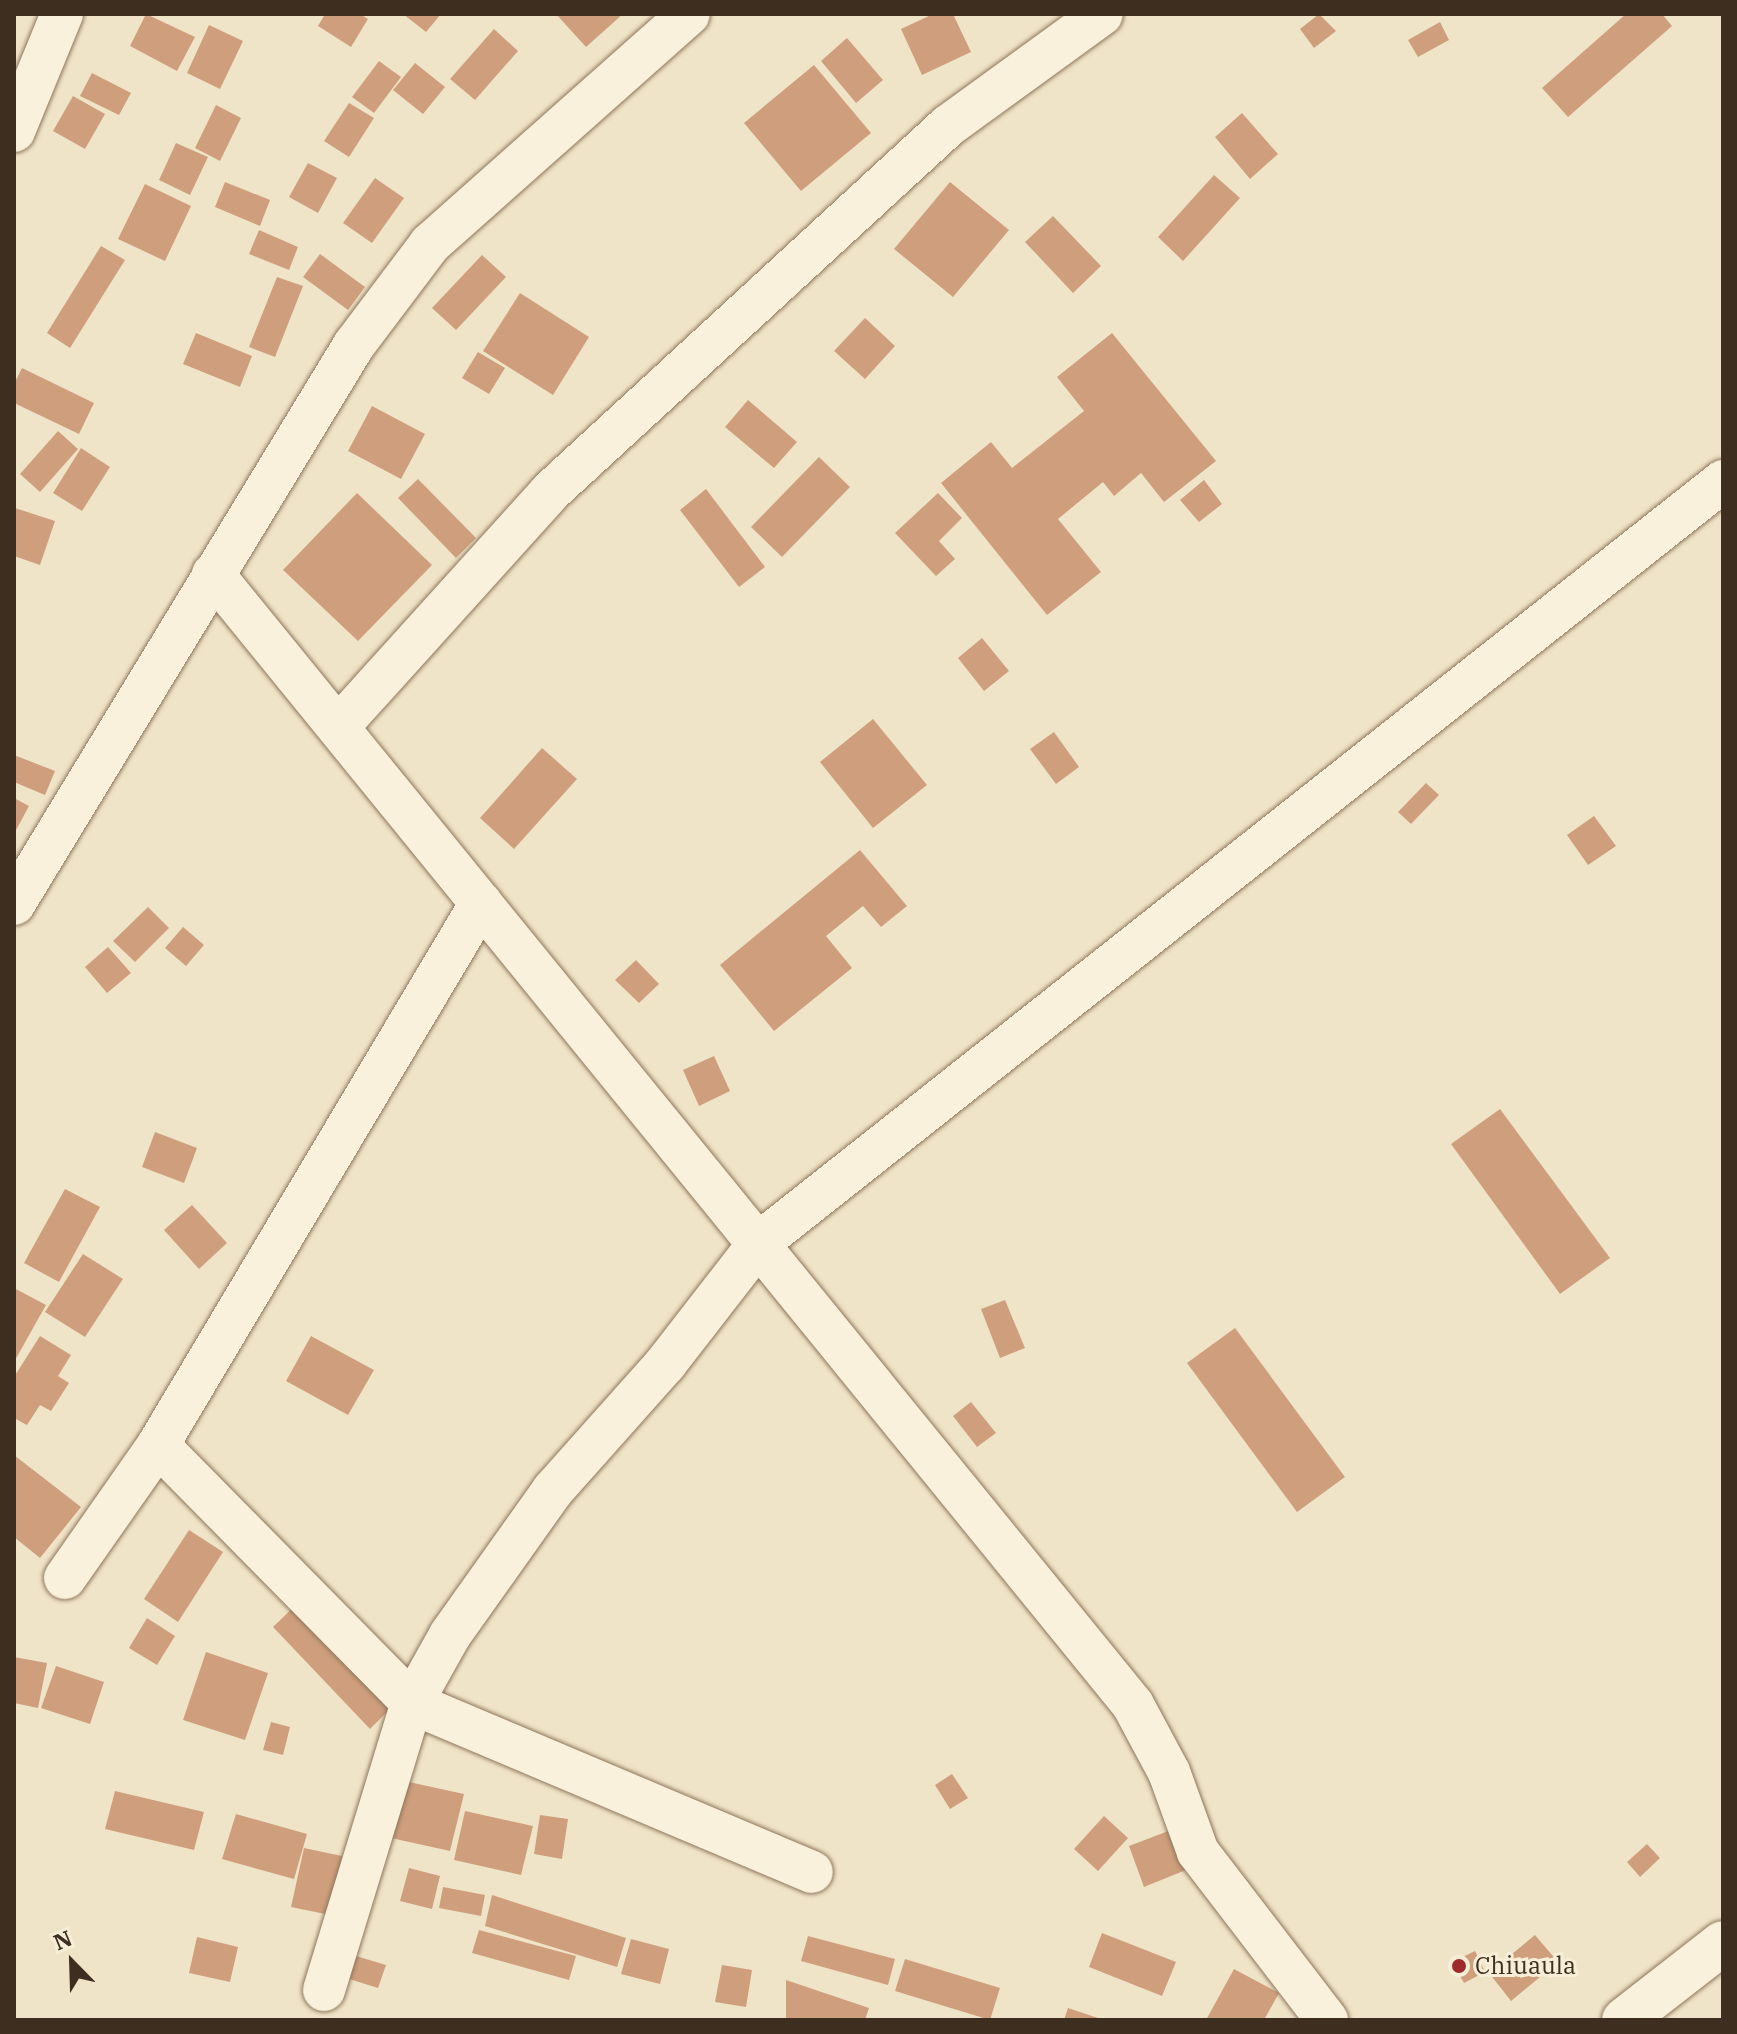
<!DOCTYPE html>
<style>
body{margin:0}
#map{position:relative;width:1737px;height:2034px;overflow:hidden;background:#f0e4c8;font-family:"IBM Plex Serif",serif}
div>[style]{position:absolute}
.building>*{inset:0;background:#cf9f7d}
.roads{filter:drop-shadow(0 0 2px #8d765c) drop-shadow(0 0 2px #8d765c)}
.street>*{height:42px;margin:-21px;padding:0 21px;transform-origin:21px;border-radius:21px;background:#faf1dc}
.secondary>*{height:44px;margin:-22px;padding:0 22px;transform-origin:22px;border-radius:22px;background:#faf1dc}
.dots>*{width:22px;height:22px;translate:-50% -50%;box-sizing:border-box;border:4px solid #f7eed8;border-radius:50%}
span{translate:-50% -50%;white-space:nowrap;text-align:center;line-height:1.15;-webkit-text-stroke:6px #f7eed8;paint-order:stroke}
.poi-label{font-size:24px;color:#3d2e20}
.left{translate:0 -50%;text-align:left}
.frame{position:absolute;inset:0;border:16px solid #3d2e20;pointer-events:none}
.north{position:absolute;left:32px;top:1922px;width:80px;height:80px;-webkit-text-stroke:6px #f7eed8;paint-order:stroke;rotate:337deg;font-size:22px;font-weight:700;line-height:32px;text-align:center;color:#3d2e20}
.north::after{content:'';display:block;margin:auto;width:28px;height:36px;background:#3d2e20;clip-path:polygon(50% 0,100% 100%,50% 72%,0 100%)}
</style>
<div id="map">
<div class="building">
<i style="clip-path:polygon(146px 14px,195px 37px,177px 71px,130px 46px)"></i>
<i style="clip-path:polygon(325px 14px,360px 14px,368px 19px,351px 47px,318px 26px)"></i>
<i style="clip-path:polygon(403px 14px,441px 14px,426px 32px)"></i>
<i style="clip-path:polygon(556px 14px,623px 14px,586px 47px)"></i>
<i style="clip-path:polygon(933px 14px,953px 14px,971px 52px,922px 75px,901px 29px)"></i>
<i style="clip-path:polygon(1319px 14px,1336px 31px,1314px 48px,1300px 29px)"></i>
<i style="clip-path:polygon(1626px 14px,1662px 14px,1672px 26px,1568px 117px,1542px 88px)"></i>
<i style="clip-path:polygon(1440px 22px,1449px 40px,1418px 57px,1408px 40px)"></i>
<i style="clip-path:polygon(209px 25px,243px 41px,220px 89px,187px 73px)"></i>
<i style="clip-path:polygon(494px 29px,518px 51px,475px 100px,450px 79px)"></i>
<i style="clip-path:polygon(847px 38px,883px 80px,856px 103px,821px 61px)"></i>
<i style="clip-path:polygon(379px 61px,401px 77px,374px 113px,352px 97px)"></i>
<i style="clip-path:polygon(415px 63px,445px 87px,423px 114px,393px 90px)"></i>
<i style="clip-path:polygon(814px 65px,871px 133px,801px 191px,744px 123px)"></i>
<i style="clip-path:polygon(92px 73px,131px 93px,119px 115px,80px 96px)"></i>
<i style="clip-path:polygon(73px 96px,105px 114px,85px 149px,53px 131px)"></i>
<i style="clip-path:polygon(349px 103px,374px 118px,349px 157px,324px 141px)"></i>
<i style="clip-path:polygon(216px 105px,241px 118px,220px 161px,195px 148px)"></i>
<i style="clip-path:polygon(1242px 113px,1278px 154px,1250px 179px,1215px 137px)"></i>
<i style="clip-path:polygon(176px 143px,208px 157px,190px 195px,159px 180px)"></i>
<i style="clip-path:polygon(308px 163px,337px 178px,318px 213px,289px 197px)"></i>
<i style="clip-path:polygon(1214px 175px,1240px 198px,1183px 261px,1158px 237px)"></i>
<i style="clip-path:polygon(375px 178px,404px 198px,372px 243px,343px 223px)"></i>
<i style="clip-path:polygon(225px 182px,270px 200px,260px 226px,215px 207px)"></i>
<i style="clip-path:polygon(950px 182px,1009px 230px,953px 297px,894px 249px)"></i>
<i style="clip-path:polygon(145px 184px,191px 206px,165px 261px,118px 239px)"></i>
<i style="clip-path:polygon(1053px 216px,1101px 266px,1073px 293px,1025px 242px)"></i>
<i style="clip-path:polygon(259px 230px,298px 247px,289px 270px,249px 254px)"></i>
<i style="clip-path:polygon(101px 246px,125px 260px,70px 348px,47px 333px)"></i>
<i style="clip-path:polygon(320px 254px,365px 287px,348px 310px,303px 277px)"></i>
<i style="clip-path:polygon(482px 255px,506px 277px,456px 330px,432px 308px)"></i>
<i style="clip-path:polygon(277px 277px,303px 286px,275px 357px,249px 347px)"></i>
<i style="clip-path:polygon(520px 293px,589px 337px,553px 395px,483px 351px)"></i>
<i style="clip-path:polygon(865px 318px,895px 346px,865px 379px,834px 351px)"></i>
<i style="clip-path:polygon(196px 333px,252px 356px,240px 387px,183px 364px)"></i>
<i style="clip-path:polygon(1112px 333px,1216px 461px,1164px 502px,1141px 473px,1114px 496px,1103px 482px,1058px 519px,1101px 572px,1047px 615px,941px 483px,991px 442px,1012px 468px,1084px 411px,1057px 377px)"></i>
<i style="clip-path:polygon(478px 352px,505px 368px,489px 394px,462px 378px)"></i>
<i style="clip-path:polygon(22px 368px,94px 403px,79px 434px,14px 403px,14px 384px)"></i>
<i style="clip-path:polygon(748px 400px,797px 442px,774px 468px,725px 427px)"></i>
<i style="clip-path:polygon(372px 406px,425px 434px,401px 479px,348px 451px)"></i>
<i style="clip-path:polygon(58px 431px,78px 449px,40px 492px,20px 474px)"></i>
<i style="clip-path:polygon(81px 448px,110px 467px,82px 511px,53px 493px)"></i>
<i style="clip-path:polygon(819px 457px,850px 487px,782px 557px,751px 527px)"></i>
<i style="clip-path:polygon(418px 479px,476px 538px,456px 558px,398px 498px)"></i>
<i style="clip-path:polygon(1204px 480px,1222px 504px,1199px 522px,1180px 500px)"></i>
<i style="clip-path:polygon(706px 489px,765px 567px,739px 587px,680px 510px)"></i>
<i style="clip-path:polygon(357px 493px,432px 565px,358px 641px,283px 570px)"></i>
<i style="clip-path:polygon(938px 493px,962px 518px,939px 541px,955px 559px,936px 576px,895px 533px)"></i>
<i style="clip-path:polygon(15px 508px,55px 521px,40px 565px,14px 556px)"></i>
<i style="clip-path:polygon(982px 638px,1009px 671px,984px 691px,958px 658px)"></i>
<i style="clip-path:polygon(873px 719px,927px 785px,873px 828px,820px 762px)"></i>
<i style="clip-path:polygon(1054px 732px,1079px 767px,1056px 784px,1030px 749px)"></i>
<i style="clip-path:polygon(542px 748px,577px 779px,514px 849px,480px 818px)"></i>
<i style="clip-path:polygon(14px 755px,55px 771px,45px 795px,14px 782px)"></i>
<i style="clip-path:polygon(1426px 783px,1439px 795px,1411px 824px,1398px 812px)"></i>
<i style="clip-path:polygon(14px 798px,29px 806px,14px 834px)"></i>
<i style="clip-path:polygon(1594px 816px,1616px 846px,1588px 865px,1567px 835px)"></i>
<i style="clip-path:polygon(860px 850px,907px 906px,881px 927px,863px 906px,826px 936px,852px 968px,774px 1031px,720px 965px)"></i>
<i style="clip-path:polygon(148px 907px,169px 928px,135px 962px,113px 941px)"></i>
<i style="clip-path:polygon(183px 927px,204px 945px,186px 966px,165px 948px)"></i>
<i style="clip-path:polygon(108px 947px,131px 973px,107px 993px,85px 967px)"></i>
<i style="clip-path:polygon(636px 960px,659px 984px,639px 1003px,615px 980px)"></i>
<i style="clip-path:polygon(714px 1056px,730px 1091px,699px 1106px,683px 1070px)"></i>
<i style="clip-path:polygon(1500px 1109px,1610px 1258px,1560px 1294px,1451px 1144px)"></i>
<i style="clip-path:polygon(155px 1132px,197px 1148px,184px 1183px,142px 1167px)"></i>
<i style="clip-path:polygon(65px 1189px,100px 1207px,59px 1282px,24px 1263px)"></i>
<i style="clip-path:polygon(192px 1205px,227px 1243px,199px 1269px,164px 1230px)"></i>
<i style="clip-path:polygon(83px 1254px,123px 1279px,85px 1337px,45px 1312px)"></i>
<i style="clip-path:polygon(14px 1288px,46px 1305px,14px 1362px)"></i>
<i style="clip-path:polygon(1005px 1300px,1025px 1348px,1000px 1358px,981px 1309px)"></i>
<i style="clip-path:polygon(1235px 1328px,1345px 1477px,1297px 1512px,1187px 1363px)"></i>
<i style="clip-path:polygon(40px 1336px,71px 1355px,58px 1376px,69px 1383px,51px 1411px,40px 1405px,27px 1425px,14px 1418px,14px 1377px)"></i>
<i style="clip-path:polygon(311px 1336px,374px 1370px,348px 1415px,286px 1381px)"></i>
<i style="clip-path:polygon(971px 1402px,996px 1433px,977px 1447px,953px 1416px)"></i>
<i style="clip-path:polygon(14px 1455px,81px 1507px,40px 1558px,14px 1537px)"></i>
<i style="clip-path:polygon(189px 1530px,223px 1552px,178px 1622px,144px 1599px)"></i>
<i style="clip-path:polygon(301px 1600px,398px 1701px,370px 1729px,273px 1627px)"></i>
<i style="clip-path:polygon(147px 1618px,175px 1636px,157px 1665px,129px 1648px)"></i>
<i style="clip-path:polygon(206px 1652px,268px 1673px,245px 1740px,183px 1720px)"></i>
<i style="clip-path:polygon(14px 1657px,47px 1663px,38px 1708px,14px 1703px)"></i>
<i style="clip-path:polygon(56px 1666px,104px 1682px,90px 1724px,41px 1708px)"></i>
<i style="clip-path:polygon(271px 1722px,290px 1727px,283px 1755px,263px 1750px)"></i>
<i style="clip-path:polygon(952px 1774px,968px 1798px,950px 1809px,935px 1785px)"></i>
<i style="clip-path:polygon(395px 1779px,464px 1794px,450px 1851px,382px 1836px)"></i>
<i style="clip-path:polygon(115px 1791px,204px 1812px,194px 1850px,105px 1829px)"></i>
<i style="clip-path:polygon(465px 1811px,533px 1826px,521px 1875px,454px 1860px)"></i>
<i style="clip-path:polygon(236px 1814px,307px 1834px,294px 1879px,222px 1859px)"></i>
<i style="clip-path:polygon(540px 1815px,568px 1819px,562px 1859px,534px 1854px)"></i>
<i style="clip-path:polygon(1104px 1816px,1128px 1838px,1098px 1871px,1074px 1849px)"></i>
<i style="clip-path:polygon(1171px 1830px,1186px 1870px,1144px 1887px,1129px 1846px)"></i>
<i style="clip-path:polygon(1647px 1844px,1660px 1858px,1640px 1877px,1627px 1862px)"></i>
<i style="clip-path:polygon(304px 1848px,342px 1856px,330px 1915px,291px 1907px)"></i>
<i style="clip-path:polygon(409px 1868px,440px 1876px,432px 1909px,400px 1901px)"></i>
<i style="clip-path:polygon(443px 1887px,485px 1895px,481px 1916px,439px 1908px)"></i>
<i style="clip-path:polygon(492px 1895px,626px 1938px,617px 1967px,485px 1926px)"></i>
<i style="clip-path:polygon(479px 1930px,576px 1956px,569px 1980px,472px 1953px)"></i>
<i style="clip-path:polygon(1102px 1933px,1176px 1962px,1162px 1996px,1089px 1967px)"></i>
<i style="clip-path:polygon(1535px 1935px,1558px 1962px,1511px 2001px,1489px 1973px)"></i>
<i style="clip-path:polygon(808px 1936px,895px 1959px,888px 1985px,801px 1961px)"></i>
<i style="clip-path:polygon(197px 1937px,238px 1947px,230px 1982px,189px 1973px)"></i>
<i style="clip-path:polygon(631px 1939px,669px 1949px,660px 1984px,621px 1974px)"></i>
<i style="clip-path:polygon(1475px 1951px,1485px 1972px,1464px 1983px,1452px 1962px)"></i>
<i style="clip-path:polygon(353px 1955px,386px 1965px,378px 1988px,346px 1978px)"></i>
<i style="clip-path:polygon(905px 1959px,1000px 1988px,990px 2020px,895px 1991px)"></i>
<i style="clip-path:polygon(722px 1965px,752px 1970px,746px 2007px,715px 2002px)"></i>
<i style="clip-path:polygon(1234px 1969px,1279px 1993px,1264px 2020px,1206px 2020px)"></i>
<i style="clip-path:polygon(786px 1980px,869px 2008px,865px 2020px,786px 2020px)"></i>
<i style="clip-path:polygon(1068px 2008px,1101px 2019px,1101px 2020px,1064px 2020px)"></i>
</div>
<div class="roads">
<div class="street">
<i style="left:14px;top:131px;width:126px;rotate:-67.7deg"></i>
<i style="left:213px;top:574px;width:1458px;rotate:50.87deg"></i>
<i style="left:1133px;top:1705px;width:76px;rotate:61.8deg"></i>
<i style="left:1169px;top:1772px;width:85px;rotate:70.1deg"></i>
<i style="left:1198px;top:1852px;width:212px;rotate:52.5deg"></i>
<i style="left:338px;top:727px;width:316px;rotate:-47.9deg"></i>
<i style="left:550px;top:492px;width:541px;rotate:-42.6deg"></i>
<i style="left:948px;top:126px;width:190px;rotate:-36deg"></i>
<i style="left:14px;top:904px;width:654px;rotate:-58.69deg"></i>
<i style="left:354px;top:345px;width:126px;rotate:-53deg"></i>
<i style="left:430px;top:244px;width:346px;rotate:-41.6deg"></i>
<i style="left:158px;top:1445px;width:362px;rotate:45.4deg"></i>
<i style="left:412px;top:1703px;width:434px;rotate:22.9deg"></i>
<i style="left:65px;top:1578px;width:162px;rotate:-55deg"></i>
<i style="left:158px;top:1445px;width:631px;rotate:-59.21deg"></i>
<i style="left:324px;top:1990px;width:300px;rotate:-73deg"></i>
<i style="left:412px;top:1703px;width:78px;rotate:-60.8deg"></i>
<i style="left:450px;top:1635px;width:178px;rotate:-54.6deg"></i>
<i style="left:553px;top:1490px;width:170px;rotate:-48.3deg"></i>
<i style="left:666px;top:1363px;width:152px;rotate:-52.2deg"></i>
<i style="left:759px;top:1243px;width:1229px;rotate:-38.32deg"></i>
</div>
<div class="secondary">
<i style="left:1624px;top:2020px;width:125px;rotate:-37.9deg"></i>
</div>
</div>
<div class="dots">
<i style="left:1459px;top:1966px;background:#9e2a2b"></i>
</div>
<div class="poi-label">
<span class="left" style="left:1475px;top:1966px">Chiuaula</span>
</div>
<div class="frame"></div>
<div class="north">N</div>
</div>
